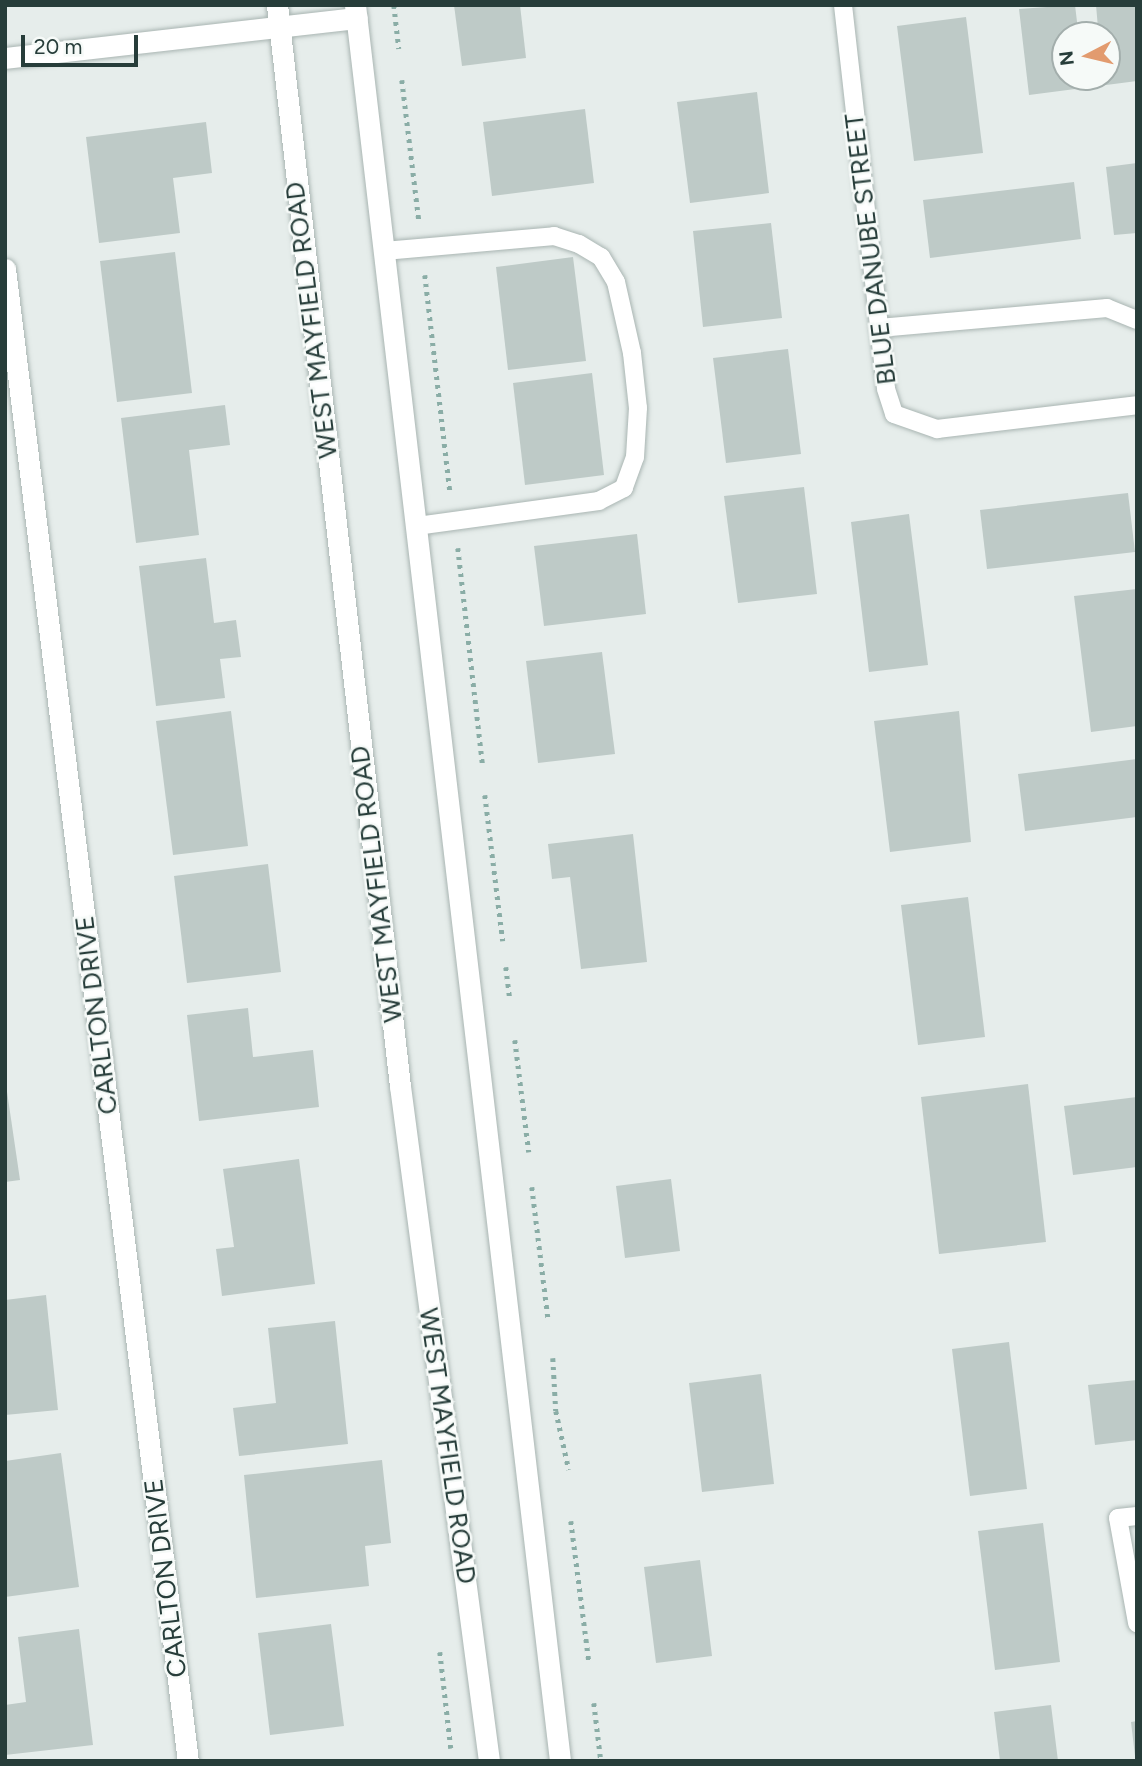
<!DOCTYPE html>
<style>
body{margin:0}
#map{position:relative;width:1142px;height:1766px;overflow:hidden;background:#e6edeb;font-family:Figtree,sans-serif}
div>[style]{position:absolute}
.building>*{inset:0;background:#becac7}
.path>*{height:4.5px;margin-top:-2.25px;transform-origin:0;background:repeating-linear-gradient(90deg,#8aada6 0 3.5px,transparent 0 8.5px)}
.roads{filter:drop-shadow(0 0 2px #a9b5b2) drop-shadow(0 0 2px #a9b5b2)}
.lane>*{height:18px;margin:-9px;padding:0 9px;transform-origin:9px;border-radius:9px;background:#fff}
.street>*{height:21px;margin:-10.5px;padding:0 10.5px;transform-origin:10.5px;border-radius:10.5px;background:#fff}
.secondary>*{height:21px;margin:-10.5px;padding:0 10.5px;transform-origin:10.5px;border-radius:10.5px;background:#fff}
span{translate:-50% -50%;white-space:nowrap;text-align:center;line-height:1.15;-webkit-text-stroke:5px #f6faf8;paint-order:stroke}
.street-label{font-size:26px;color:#273d3a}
.frame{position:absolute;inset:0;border:7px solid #273d3a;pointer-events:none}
.north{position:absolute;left:1051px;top:21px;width:70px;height:70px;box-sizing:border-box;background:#f6faf8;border:2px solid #a3aeac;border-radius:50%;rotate:263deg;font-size:19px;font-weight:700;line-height:28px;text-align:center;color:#273d3a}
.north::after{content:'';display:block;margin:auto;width:24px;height:32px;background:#e29b6f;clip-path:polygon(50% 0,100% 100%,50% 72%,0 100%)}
.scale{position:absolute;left:21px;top:35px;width:117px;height:32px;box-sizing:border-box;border:4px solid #273d3a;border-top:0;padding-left:9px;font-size:21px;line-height:24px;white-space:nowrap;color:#273d3a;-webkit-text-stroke:5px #f6faf8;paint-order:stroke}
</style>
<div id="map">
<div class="building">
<i style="clip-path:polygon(454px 5px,520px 5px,526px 58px,462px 66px)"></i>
<i style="clip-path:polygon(evenodd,1075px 5px,1078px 30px,1098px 28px,1096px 5px,1137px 5px,1137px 81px,1029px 95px,1019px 9px,1075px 5px,1065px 35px,1107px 35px,1107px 77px,1065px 77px,1065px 35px)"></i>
<i style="clip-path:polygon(966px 17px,983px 153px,914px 161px,897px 26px)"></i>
<i style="clip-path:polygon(757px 92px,769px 193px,690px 203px,677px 102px)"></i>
<i style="clip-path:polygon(585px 109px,594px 183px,492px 196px,483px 122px)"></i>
<i style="clip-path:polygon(206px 122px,212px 173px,173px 178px,180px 233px,99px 243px,86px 137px)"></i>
<i style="clip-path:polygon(1137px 163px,1137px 233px,1114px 235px,1106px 167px)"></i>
<i style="clip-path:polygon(1074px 182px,1081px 239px,930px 258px,923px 200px)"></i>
<i style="clip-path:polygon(771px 223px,782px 318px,703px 327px,693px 231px)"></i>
<i style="clip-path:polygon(175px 252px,192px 393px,117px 402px,100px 261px)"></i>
<i style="clip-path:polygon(573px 257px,586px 361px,508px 370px,496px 267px)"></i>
<i style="clip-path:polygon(788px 349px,801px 454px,726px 463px,713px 358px)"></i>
<i style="clip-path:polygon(592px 373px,604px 475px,525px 485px,513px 383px)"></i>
<i style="clip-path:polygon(225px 405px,230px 445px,189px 450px,199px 535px,136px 543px,121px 418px)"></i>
<i style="clip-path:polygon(804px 487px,817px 594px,738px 603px,724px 496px)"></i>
<i style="clip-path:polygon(1128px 493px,1135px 552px,987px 569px,980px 510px)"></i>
<i style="clip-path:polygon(909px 514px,928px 665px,869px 672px,851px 522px)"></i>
<i style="clip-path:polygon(637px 534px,646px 614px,544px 626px,534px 546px)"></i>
<i style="clip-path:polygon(206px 558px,214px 623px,236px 620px,241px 657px,220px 659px,225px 698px,156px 706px,139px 566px)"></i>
<i style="clip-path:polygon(1137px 589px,1137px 726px,1091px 732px,1074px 596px)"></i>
<i style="clip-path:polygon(602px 652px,615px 754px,538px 763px,526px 661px)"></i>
<i style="clip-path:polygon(231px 711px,248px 846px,173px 855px,156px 721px)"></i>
<i style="clip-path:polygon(959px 711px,971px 842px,890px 852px,874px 721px)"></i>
<i style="clip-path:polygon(1137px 759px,1137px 817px,1025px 831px,1018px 774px)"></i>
<i style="clip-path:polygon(633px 834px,647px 962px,581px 969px,570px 877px,552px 879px,548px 844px)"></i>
<i style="clip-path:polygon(268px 864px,281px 972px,187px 983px,174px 876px)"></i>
<i style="clip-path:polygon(968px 897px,985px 1037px,918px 1045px,901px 905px)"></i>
<i style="clip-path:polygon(248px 1008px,253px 1057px,313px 1050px,319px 1107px,199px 1121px,187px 1015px)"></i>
<i style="clip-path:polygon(5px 1078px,20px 1180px,5px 1182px)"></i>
<i style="clip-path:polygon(1028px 1084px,1046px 1242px,939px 1254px,921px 1097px)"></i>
<i style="clip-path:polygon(1137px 1097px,1137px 1167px,1073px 1175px,1064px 1106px)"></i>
<i style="clip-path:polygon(299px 1159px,315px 1284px,222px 1296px,216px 1249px,234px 1247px,223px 1169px)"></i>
<i style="clip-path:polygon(671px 1179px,680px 1251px,625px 1258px,616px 1186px)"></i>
<i style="clip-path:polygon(46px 1295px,58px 1410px,5px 1415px,5px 1300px)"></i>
<i style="clip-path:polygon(335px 1321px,348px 1444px,239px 1456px,233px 1408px,276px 1403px,268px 1328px)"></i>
<i style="clip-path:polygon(1009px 1342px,1027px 1489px,970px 1496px,952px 1349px)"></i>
<i style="clip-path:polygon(761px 1374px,774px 1484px,702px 1492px,689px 1383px)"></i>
<i style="clip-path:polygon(1137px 1380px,1137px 1440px,1095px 1445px,1088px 1385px)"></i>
<i style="clip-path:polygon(61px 1453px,79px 1587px,5px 1597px,5px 1461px)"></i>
<i style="clip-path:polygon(382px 1460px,391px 1543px,365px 1546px,369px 1586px,256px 1598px,244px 1475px)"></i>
<i style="clip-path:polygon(1043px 1523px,1060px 1662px,995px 1670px,978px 1531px)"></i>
<i style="clip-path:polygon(700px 1560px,712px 1656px,656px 1663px,644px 1567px)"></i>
<i style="clip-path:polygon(331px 1624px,344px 1726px,270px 1735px,258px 1633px)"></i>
<i style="clip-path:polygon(79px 1629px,93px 1745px,5px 1755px,5px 1705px,26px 1702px,18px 1637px)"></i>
<i style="clip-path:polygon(1051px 1705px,1058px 1761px,1000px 1761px,994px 1712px)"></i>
<i style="clip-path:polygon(1137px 1721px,1137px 1756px,1135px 1756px,1131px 1722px)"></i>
</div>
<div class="path">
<i style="left:394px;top:5px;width:44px;rotate:83.5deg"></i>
<i style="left:402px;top:80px;width:142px;rotate:83.1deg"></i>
<i style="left:425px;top:275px;width:218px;rotate:83.4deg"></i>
<i style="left:458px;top:548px;width:219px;rotate:83.5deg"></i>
<i style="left:485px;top:795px;width:147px;rotate:83deg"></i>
<i style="left:506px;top:967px;width:33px;rotate:83deg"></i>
<i style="left:515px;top:1040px;width:113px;rotate:82.9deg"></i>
<i style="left:532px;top:1187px;width:132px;rotate:83deg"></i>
<i style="left:553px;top:1358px;width:53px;rotate:86.8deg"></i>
<i style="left:556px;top:1411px;width:60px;rotate:77.6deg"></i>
<i style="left:571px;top:1521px;width:141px;rotate:82.7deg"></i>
<i style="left:440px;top:1652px;width:97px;rotate:83.5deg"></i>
<i style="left:594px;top:1703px;width:58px;rotate:83.1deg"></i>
</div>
<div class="roads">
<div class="lane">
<i style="left:843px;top:5px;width:386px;rotate:83.6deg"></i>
<i style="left:886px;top:389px;width:26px;rotate:72deg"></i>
<i style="left:894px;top:414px;width:46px;rotate:19.2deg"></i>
<i style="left:937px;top:429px;width:201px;rotate:-6.8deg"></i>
<i style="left:384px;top:251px;width:171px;rotate:-5deg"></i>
<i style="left:554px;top:236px;width:26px;rotate:18deg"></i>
<i style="left:579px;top:244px;width:26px;rotate:31deg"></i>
<i style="left:601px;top:257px;width:29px;rotate:59deg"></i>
<i style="left:616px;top:282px;width:73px;rotate:77.3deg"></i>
<i style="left:632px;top:353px;width:55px;rotate:83.8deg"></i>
<i style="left:638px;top:408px;width:49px;rotate:93.5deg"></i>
<i style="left:635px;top:457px;width:33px;rotate:110deg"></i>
<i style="left:624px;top:488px;width:28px;rotate:153deg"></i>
<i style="left:599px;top:501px;width:185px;rotate:172.2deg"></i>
<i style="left:879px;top:328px;width:229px;rotate:-5deg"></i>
<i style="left:1107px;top:308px;width:32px;rotate:22deg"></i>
<i style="left:1137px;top:1516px;width:19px;rotate:174deg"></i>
<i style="left:1118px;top:1518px;width:107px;rotate:79.7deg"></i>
</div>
<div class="street">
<i style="left:5px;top:58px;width:354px;rotate:-6.5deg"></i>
<i style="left:5px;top:269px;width:1503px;rotate:83.01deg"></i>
</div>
<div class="secondary">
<i style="left:277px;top:5px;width:1088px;rotate:83.51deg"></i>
<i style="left:400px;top:1086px;width:681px;rotate:82.49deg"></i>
<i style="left:355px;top:5px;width:1768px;rotate:83.34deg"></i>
</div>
</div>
<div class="street-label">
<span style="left:871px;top:249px;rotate:-97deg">BLUE DANUBE STREET</span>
<span style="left:312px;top:320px;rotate:-97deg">WEST MAYFIELD ROAD</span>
<span style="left:377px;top:884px;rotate:-97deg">WEST MAYFIELD ROAD</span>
<span style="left:97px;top:1015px;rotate:-97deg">CARLTON DRIVE</span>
<span style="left:447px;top:1446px;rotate:82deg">WEST MAYFIELD ROAD</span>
<span style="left:166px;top:1578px;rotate:-97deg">CARLTON DRIVE</span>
</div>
<div class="frame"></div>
<div class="north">N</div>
<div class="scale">20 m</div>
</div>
